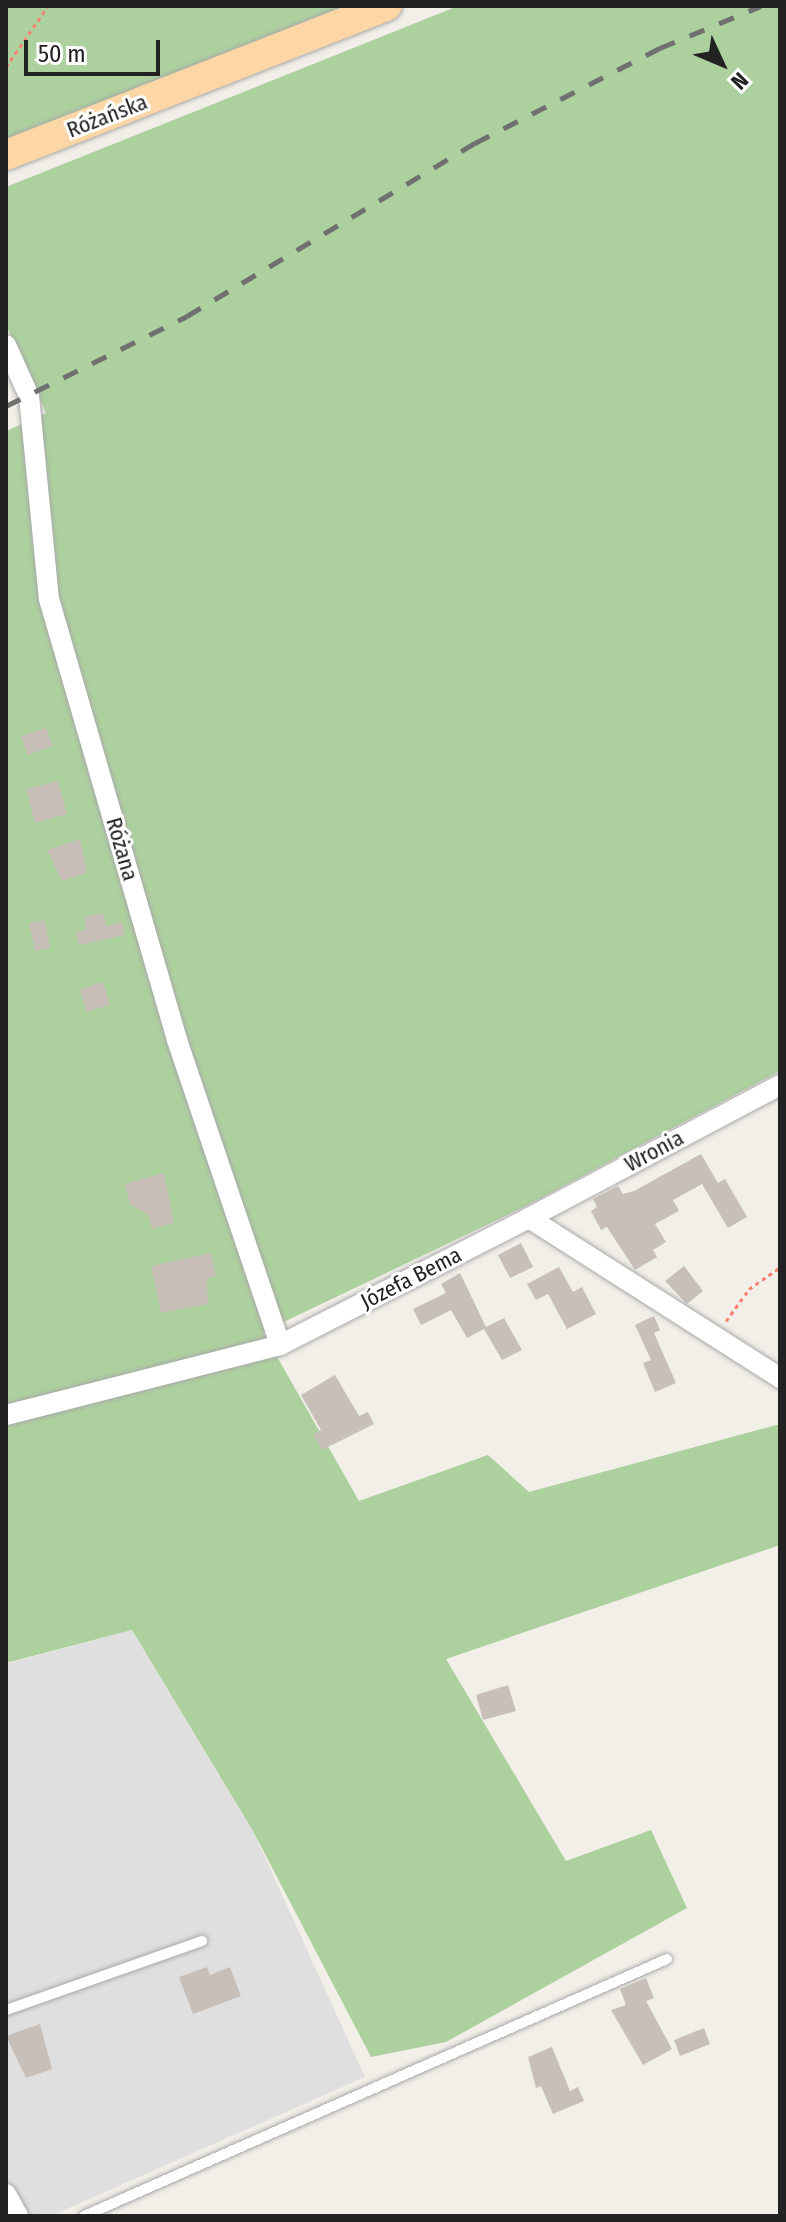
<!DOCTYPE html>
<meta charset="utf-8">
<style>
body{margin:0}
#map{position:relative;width:786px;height:2222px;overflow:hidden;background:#f2efe9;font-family:"Fira Sans Condensed",sans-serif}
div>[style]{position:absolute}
.residential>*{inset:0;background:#e0dfdf}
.forest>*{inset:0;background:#add19e}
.building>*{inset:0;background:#c7bfb8}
.path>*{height:3px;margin-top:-1.5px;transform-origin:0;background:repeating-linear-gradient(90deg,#fa8072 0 4px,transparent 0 8px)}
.roads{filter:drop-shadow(0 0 2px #a9a9a9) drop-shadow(0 0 2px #a9a9a9)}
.lane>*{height:10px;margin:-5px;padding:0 5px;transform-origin:5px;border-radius:5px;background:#fff}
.street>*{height:20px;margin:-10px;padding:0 10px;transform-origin:10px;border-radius:10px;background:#fff}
.primary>*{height:30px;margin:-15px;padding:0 15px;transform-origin:15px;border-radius:15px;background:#fcd6a4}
.rail>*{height:5px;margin-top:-2.5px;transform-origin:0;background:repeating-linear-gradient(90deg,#707070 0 16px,transparent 0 32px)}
span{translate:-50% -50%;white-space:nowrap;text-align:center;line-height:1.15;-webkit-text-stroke:6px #fff;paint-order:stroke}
.street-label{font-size:22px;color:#222}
.frame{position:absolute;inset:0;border:8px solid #222;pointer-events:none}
.north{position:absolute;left:682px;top:24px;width:80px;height:80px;-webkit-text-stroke:6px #fff;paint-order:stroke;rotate:134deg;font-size:22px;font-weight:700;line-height:32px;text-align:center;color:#222}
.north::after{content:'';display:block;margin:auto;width:28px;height:36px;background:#222;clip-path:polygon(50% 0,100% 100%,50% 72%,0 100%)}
.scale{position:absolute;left:24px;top:40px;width:136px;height:36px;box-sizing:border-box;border:4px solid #222;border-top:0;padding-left:10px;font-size:24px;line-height:28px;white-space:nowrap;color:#222;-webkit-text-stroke:6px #fff;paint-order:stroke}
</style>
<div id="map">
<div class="residential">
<i style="clip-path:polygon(132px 1630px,253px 1831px,365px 2077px,51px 2216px,6px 2216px,6px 1664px)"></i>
</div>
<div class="forest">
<i style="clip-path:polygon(6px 6px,344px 6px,6px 140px)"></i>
<i style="clip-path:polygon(458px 6px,780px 6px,780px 1071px,522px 1208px,263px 1332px,359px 1501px,488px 1455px,529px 1492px,780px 1424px,780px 1545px,446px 1659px,566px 1861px,651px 1830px,687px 1908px,446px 2042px,371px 2057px,253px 1831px,132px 1630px,6px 1663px,6px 431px,46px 413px,6px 325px,6px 187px)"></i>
</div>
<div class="building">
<i style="clip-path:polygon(46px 728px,53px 746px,27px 755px,21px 736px)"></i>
<i style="clip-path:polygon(58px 781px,67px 814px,35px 823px,26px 789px)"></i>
<i style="clip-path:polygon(80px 839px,87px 873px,62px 881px,47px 850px)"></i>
<i style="clip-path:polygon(103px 913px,106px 926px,122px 922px,125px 935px,79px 945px,76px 932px,86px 930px,84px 917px)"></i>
<i style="clip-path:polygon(45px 920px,50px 948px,35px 951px,29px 923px)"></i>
<i style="clip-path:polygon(103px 982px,110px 1005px,86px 1012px,80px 989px)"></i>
<i style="clip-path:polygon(701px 1154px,718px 1183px,725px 1179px,747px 1217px,728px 1228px,702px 1184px,673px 1200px,679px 1211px,655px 1224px,666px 1242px,653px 1250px,657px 1257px,635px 1270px,607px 1227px,601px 1230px,591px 1211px,597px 1207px,593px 1199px,618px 1186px,623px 1194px,634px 1191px)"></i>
<i style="clip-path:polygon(164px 1173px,174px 1223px,152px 1229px,148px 1214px,130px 1205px,125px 1184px)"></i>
<i style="clip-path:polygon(521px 1243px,533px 1267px,510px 1278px,498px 1255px)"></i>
<i style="clip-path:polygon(211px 1253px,216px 1276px,207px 1278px,208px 1304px,161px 1313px,151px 1266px)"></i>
<i style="clip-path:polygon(684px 1266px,703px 1291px,687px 1304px,665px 1281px)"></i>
<i style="clip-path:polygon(559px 1267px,573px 1292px,582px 1287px,596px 1314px,567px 1329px,548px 1294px,536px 1300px,527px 1284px)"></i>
<i style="clip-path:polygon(460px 1273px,486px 1327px,504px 1318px,522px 1350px,502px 1360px,484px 1329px,467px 1338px,451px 1310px,421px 1325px,413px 1309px,446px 1293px,441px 1284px)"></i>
<i style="clip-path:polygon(654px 1316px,660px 1330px,654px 1333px,676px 1383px,655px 1392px,643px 1363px,651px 1360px,635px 1325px)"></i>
<i style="clip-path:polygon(335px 1375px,359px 1416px,368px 1412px,374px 1424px,322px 1450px,313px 1434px,321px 1430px,301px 1395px)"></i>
<i style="clip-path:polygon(508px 1685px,516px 1711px,483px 1720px,476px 1695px)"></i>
<i style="clip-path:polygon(207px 1967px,210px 1975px,230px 1967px,241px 1996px,193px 2014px,179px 1977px)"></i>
<i style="clip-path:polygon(646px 1978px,654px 1998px,646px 2001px,672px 2049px,643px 2065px,611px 2010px,626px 2005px,620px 1989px)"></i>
<i style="clip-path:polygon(40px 2024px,52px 2069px,26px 2078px,6px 2036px)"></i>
<i style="clip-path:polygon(704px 2028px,710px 2044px,680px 2056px,674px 2040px)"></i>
<i style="clip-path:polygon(552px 2047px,570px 2091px,578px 2087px,584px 2101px,553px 2114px,541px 2086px,536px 2088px,528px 2057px)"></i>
</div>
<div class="path">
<i style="left:6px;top:67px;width:74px;rotate:-55.5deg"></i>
<i style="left:726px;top:1321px;width:39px;rotate:-54deg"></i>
<i style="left:749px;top:1289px;width:38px;rotate:-35deg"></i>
</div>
<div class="roads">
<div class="lane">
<i style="left:6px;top:2010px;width:208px;rotate:-19.4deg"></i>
<i style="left:84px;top:2216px;width:637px;rotate:-23.79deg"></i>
</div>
<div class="street">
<i style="left:6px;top:345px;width:56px;rotate:65.7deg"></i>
<i style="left:29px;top:396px;width:204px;rotate:84.4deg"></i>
<i style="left:49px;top:599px;width:459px;rotate:73.8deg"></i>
<i style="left:177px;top:1040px;width:322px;rotate:71.3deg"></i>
<i style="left:529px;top:1218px;width:284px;rotate:-27.9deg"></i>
<i style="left:6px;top:1415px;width:283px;rotate:-14.3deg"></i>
<i style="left:280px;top:1345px;width:280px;rotate:-27deg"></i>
<i style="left:529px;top:1218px;width:298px;rotate:32.5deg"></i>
<i style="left:6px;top:2194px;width:25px;rotate:61deg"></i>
</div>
<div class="primary">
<i style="left:6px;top:155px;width:409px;rotate:-21.4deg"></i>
</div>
</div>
<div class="rail">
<i style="left:6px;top:406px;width:202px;rotate:-26.4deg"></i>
<i style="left:187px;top:316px;width:336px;rotate:-31deg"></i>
<i style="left:475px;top:143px;width:208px;rotate:-27.2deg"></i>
<i style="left:660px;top:48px;width:109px;rotate:-22.6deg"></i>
</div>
<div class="street-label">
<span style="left:107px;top:116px;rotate:-21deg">Różańska</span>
<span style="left:122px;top:849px;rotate:74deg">Różana</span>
<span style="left:654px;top:1151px;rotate:-28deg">Wronia</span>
<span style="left:411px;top:1278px;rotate:-27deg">Józefa Bema</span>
</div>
<div class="frame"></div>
<div class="north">N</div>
<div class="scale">50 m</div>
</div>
